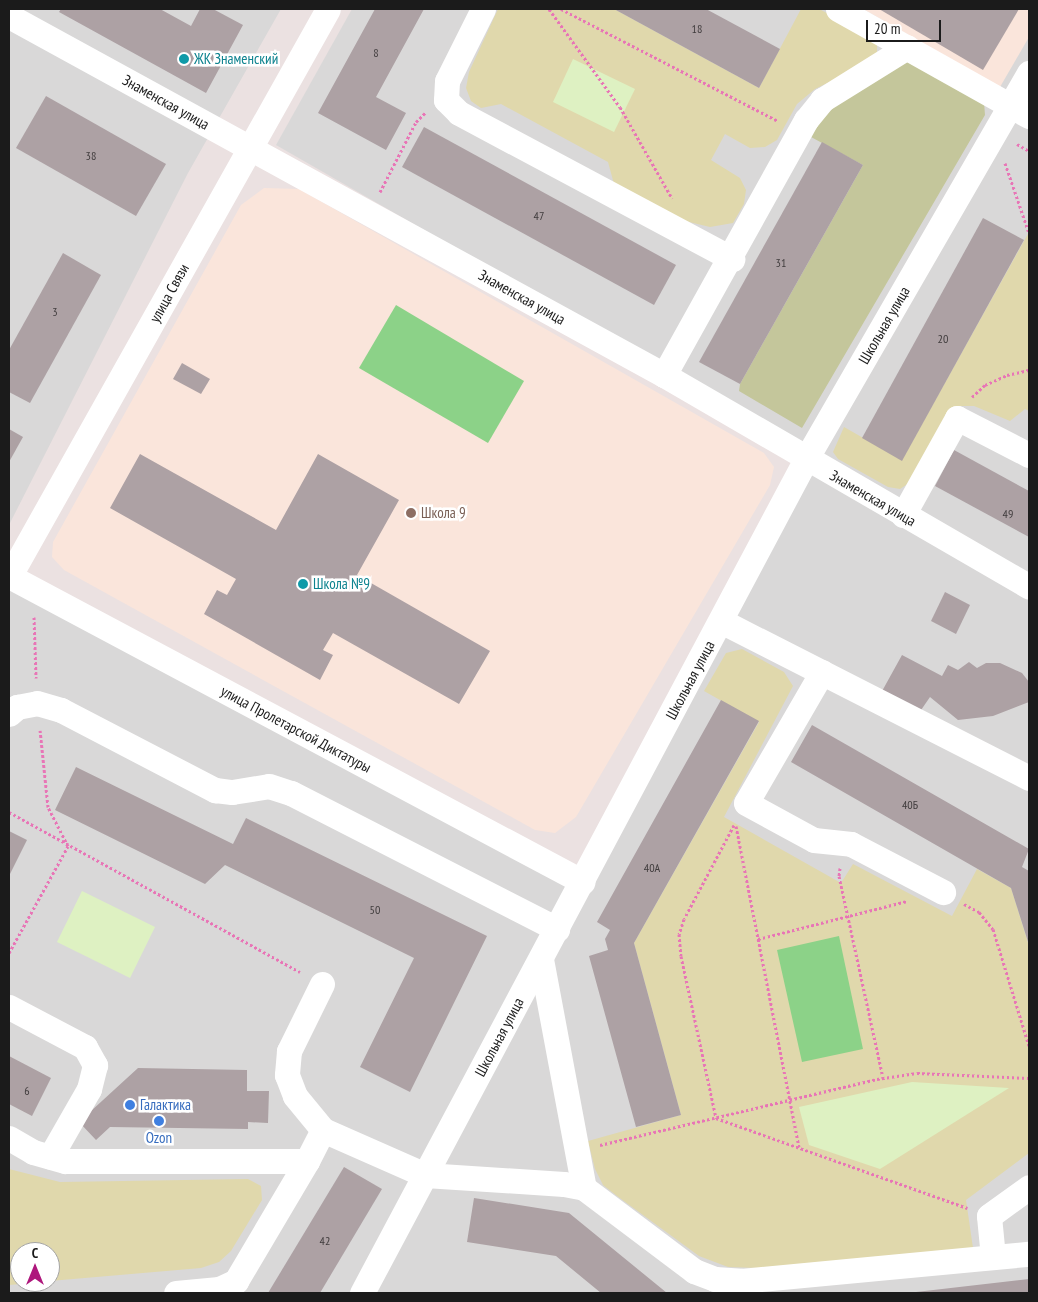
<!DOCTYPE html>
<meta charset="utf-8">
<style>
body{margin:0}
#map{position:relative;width:1038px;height:1302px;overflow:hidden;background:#ebe1e1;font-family:"PT Sans Narrow",sans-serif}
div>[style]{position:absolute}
.residential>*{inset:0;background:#d9d8d8}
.education>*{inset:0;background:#fae5db}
.grass>*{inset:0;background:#e0d8ac}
.forest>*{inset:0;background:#c4c69b}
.park>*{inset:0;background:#def1c2}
.pitch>*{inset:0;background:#8cd288}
.building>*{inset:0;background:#ada1a4}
.path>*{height:3px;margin-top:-1.5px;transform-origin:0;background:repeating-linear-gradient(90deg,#e875b6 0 2.5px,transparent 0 5px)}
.minor>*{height:25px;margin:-12.5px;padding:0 12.5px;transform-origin:12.5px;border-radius:12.5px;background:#fff}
.dots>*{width:14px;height:14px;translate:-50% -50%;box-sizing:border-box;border:2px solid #fff;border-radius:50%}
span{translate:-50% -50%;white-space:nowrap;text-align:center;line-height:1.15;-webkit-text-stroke:5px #fff;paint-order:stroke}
.number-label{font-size:12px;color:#403c3d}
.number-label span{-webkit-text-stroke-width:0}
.culture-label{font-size:15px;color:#0d838f}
.left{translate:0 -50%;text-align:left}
.street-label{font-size:15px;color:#1b1b1b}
.education-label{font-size:15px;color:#785e54}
.shop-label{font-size:15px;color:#366cbe}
.frame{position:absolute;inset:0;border:10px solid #1b1b1b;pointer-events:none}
.north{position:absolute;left:10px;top:1242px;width:50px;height:50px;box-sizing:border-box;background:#fff;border:1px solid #a4a4a4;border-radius:50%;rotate:0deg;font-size:14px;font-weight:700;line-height:20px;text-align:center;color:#1b1b1b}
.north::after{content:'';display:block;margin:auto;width:18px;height:22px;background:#ae177c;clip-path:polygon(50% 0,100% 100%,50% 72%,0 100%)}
.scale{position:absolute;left:866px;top:20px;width:75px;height:22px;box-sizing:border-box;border:2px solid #1b1b1b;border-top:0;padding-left:6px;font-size:15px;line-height:18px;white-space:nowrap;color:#1b1b1b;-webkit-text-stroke:4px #fff;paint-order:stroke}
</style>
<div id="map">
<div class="residential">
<i style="clip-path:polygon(9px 9px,281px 9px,188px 173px,9px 525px)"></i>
<i style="clip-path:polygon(352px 9px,1029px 9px,1029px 577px,276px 145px)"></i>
<i style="clip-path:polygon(evenodd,806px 459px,1029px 587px,1029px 1293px,9px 1293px,9px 585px,583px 882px,806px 459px,20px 1252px,50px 1252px,50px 1282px,20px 1282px,20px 1252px)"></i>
</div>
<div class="education">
<i style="clip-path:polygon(863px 9px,1029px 9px,1029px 37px,1000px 87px)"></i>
<i style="clip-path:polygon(264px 188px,299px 189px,764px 453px,774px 467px,770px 485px,576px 817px,555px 833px,535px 830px,64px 570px,52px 557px,53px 542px,241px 205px)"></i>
</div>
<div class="grass">
<i style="clip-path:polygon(498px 9px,614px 9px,759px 88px,801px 9px,819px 9px,870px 35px,877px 43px,877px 53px,867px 64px,815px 89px,797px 104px,777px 140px,765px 147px,750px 148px,725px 134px,711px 160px,740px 178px,746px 190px,744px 204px,733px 223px,710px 227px,685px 221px,614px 184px,608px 162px,501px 104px,481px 108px,471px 101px,466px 88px,469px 72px)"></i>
<i style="clip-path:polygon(1029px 232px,1029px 411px,1025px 409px,1010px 421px,974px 406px,958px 406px,909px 483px,900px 489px,888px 487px,838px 459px,833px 452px,844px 427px,902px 460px)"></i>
<i style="clip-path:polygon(742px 649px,784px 672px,793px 686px,724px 817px,841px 883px,853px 864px,952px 916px,977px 869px,1011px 888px,1029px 946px,1029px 1153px,966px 1200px,973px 1248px,759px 1268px,728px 1267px,699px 1256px,617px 1196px,603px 1185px,595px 1169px,588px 1141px,681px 1115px,634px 943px,759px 722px,704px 691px,726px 653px)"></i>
<i style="clip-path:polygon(9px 1169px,60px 1182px,248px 1179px,261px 1186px,262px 1200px,231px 1251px,219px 1262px,201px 1268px,50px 1281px,50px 1252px,20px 1252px,20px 1282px,44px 1282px,9px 1285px)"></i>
</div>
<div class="forest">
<i style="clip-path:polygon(910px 60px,984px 102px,985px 115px,802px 428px,739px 391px,740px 384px,863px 165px,811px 137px,819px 120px,835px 104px,898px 64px)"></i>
</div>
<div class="park">
<i style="clip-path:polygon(573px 59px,635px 89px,614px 132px,553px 102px)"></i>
<i style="clip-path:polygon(82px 891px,155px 927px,130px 978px,57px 942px)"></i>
<i style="clip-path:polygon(912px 1082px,1009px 1088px,880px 1169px,809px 1145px,799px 1107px)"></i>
</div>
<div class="pitch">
<i style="clip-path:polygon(396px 305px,524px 381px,488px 443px,359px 368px)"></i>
<i style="clip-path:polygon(839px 936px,863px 1049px,802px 1062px,777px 950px)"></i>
</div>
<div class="building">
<i style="clip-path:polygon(61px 9px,160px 9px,191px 26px,200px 9px,213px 9px,243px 25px,206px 93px,59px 12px)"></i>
<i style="clip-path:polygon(375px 9px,424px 9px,376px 97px,406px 113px,386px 150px,318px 113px)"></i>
<i style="clip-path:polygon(614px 9px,706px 9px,780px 49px,759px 88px)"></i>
<i style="clip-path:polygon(879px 9px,1019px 9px,983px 70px)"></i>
<i style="clip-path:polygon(46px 96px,166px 164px,136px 216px,16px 148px)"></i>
<i style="clip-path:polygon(424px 127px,676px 265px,654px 305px,402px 167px)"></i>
<i style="clip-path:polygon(822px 142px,863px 165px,740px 384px,699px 362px)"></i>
<i style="clip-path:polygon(983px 218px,1024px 240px,902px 461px,862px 438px)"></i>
<i style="clip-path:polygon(63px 253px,101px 275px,30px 403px,9px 392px,9px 350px)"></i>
<i style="clip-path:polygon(182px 363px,210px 379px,201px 394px,173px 379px)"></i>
<i style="clip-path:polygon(9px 429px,23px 437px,9px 462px)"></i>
<i style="clip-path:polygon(954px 450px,1029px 491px,1029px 537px,935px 486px)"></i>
<i style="clip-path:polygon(140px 454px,276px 530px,318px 454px,399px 500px,357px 575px,490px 651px,459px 704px,333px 633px,323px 650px,333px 655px,320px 680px,204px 614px,217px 590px,227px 595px,236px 579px,110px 508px)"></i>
<i style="clip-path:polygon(945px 592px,970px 605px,956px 634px,931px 621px)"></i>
<i style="clip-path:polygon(902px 655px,942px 676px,948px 665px,958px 670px,969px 662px,977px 668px,986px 663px,1000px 663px,1022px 673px,1029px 682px,1029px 702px,993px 716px,958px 720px,930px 697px,919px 713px,881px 693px)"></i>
<i style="clip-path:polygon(721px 700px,759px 721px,634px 943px,681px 1115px,636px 1127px,589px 956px,608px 950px,605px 939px,610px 930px,597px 922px)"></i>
<i style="clip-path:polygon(812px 725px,1029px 849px,1022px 867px,1029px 871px,1029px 945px,1011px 888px,791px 762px)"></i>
<i style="clip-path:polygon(76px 767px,233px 844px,246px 818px,487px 936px,410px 1092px,360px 1067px,414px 958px,225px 865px,205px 884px,55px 810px)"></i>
<i style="clip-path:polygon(9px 831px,27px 840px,9px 876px)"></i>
<i style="clip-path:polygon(9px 1056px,51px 1078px,32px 1116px,9px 1104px)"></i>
<i style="clip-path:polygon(138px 1068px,247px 1070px,247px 1091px,269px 1091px,268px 1123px,248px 1122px,248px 1129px,110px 1127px,96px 1140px,79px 1122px)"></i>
<i style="clip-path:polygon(344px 1167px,382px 1189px,320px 1293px,268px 1293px)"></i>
<i style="clip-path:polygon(474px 1198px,569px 1213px,667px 1293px,601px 1293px,556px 1256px,467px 1242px)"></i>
<i style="clip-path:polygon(1029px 1279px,1029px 1293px,916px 1293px,916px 1292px)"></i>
</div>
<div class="path">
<i style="left:549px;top:9px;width:121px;rotate:54.1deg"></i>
<i style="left:620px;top:107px;width:105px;rotate:60.3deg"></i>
<i style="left:561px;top:9px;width:244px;rotate:27.3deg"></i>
<i style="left:1017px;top:144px;width:14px;rotate:30deg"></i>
<i style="left:1005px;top:163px;width:74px;rotate:71.1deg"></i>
<i style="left:380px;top:192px;width:79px;rotate:-62.8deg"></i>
<i style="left:416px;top:122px;width:13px;rotate:-45deg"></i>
<i style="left:972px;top:397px;width:18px;rotate:-43deg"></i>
<i style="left:985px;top:385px;width:24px;rotate:-24deg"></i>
<i style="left:1007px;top:375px;width:23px;rotate:-13deg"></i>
<i style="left:34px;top:617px;width:61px;rotate:88.1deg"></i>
<i style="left:9px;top:812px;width:332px;rotate:28.8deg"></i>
<i style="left:734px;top:825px;width:106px;rotate:118deg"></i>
<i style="left:684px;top:919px;width:16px;rotate:108deg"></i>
<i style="left:679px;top:934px;width:22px;rotate:85deg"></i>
<i style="left:681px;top:956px;width:166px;rotate:77.8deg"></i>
<i style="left:716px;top:1118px;width:267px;rotate:19.7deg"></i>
<i style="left:736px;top:826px;width:327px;rotate:78.9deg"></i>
<i style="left:840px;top:868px;width:8px;rotate:97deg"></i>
<i style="left:839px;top:876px;width:207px;rotate:77.7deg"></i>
<i style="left:964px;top:904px;width:17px;rotate:28deg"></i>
<i style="left:979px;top:912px;width:22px;rotate:51deg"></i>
<i style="left:993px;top:929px;width:122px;rotate:72.9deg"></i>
<i style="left:758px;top:939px;width:154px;rotate:-14.3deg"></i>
<i style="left:9px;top:953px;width:122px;rotate:-61.1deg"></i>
<i style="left:68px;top:846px;width:44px;rotate:-117.1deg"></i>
<i style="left:48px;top:807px;width:77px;rotate:-95.9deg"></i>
<i style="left:600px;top:1145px;width:285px;rotate:-13.4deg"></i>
<i style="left:877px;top:1079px;width:40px;rotate:-8.5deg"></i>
<i style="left:917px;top:1073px;width:112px;rotate:2.6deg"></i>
</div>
<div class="minor">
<i style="left:483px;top:9px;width:80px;rotate:116.6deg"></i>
<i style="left:447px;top:81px;width:19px;rotate:93deg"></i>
<i style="left:446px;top:100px;width:18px;rotate:45deg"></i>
<i style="left:459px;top:113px;width:310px;rotate:28.1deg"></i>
<i style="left:838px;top:9px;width:219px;rotate:29.3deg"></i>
<i style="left:9px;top:16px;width:747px;rotate:28.73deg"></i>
<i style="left:664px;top:375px;width:422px;rotate:30.1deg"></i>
<i style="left:664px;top:375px;width:292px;rotate:-60.9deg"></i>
<i style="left:806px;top:120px;width:26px;rotate:-51deg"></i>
<i style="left:822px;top:100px;width:100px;rotate:-31.9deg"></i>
<i style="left:903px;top:515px;width:111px;rotate:-60.9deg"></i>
<i style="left:957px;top:418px;width:81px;rotate:27.2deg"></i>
<i style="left:9px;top:576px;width:650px;rotate:28.06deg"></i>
<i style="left:9px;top:577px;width:651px;rotate:-60.68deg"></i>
<i style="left:721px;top:621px;width:346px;rotate:27deg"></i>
<i style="left:822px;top:672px;width:151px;rotate:120.1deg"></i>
<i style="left:746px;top:803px;width:77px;rotate:28.6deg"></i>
<i style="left:814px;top:840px;width:37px;rotate:6deg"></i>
<i style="left:851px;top:844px;width:104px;rotate:27.6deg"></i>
<i style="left:9px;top:714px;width:11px;rotate:-41deg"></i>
<i style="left:17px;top:707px;width:20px;rotate:-11deg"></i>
<i style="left:37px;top:703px;width:25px;rotate:16deg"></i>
<i style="left:61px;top:710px;width:174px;rotate:27.5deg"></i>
<i style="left:215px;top:790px;width:17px;rotate:7deg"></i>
<i style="left:232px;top:792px;width:37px;rotate:-9deg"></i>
<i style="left:269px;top:786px;width:23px;rotate:18deg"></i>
<i style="left:291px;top:793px;width:299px;rotate:27.1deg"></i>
<i style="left:541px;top:959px;width:233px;rotate:79.4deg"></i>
<i style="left:322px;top:984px;width:75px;rotate:116.2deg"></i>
<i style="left:289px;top:1051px;width:24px;rotate:95deg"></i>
<i style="left:287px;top:1075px;width:22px;rotate:69deg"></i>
<i style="left:295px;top:1096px;width:44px;rotate:50.5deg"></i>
<i style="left:9px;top:1007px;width:86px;rotate:27.8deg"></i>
<i style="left:85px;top:1047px;width:21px;rotate:61deg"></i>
<i style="left:95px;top:1065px;width:25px;rotate:104deg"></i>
<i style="left:89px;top:1089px;width:78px;rotate:119.8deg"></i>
<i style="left:9px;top:1138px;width:28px;rotate:30deg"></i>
<i style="left:33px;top:1152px;width:33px;rotate:16deg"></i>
<i style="left:65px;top:1161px;width:242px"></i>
<i style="left:307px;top:1161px;width:35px;rotate:-63deg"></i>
<i style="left:323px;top:1130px;width:111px;rotate:23.8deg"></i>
<i style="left:425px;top:1175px;width:139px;rotate:3.7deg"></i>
<i style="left:564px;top:1184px;width:20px;rotate:11deg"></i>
<i style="left:584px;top:1188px;width:138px;rotate:37deg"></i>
<i style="left:694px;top:1271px;width:22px;rotate:21deg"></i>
<i style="left:715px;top:1279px;width:26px;rotate:4deg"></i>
<i style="left:741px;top:1281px;width:289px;rotate:-5.4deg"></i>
<i style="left:993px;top:1257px;width:41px;rotate:-95.6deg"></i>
<i style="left:989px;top:1216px;width:49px;rotate:-35.9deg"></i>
<i style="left:176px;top:1293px;width:43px;rotate:-5.3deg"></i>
<i style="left:219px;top:1289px;width:19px;rotate:-25deg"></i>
<i style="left:236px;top:1281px;width:139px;rotate:-59.4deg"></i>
<i style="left:362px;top:1293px;width:945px;rotate:-61.97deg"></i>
<i style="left:806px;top:459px;width:446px;rotate:-60deg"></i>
</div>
<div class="dots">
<i style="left:184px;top:59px;background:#0f9aa8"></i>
<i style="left:411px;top:513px;background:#8d6e63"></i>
<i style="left:303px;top:584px;background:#0f9aa8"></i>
<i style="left:130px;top:1105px;background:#3f7fe0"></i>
<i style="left:159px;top:1121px;background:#3f7fe0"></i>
</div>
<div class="number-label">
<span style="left:697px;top:29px">18</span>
<span style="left:376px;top:53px">8</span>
<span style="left:91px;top:156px">38</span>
<span style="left:539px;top:216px">47</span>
<span style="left:781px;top:263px">31</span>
<span style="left:55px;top:312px">3</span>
<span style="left:943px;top:339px">20</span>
<span style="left:1008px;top:514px">49</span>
<span style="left:910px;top:805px">40Б</span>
<span style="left:652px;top:868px">40А</span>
<span style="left:375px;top:910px">50</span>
<span style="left:27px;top:1091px">6</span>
<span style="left:325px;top:1241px">42</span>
</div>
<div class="culture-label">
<span class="left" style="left:194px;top:59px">ЖК Знаменский</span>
<span class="left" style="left:313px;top:584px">Школа №9</span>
</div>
<div class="street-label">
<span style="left:166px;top:102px;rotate:29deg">Знаменская улица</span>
<span style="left:169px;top:293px;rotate:-61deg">улица Связи</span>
<span style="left:522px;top:297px;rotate:29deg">Знаменская улица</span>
<span style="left:884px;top:325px;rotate:-60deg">Школьная улица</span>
<span style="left:873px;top:498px;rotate:30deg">Знаменская улица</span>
<span style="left:690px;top:680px;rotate:-62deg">Школьная улица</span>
<span style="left:296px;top:729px;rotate:28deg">улица Пролетарской Диктатуры</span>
<span style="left:499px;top:1037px;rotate:-62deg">Школьная улица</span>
</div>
<div class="education-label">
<span class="left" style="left:421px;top:513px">Школа 9</span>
</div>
<div class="shop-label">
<span class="left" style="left:140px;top:1105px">Галактика</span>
<span style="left:159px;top:1138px">Ozon</span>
</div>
<div class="frame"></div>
<div class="north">С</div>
<div class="scale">20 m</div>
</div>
